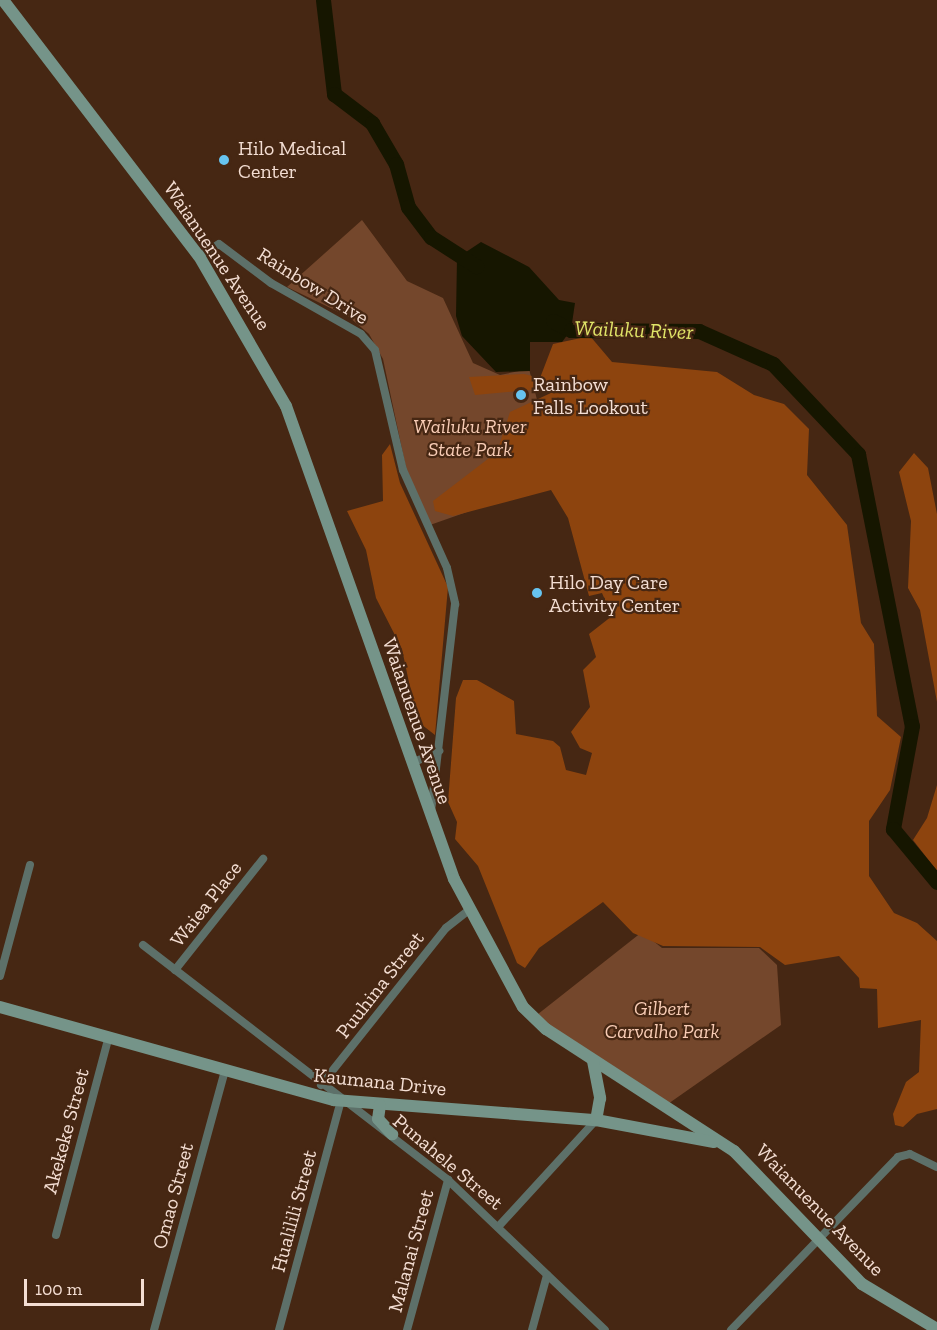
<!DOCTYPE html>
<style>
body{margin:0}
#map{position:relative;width:937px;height:1330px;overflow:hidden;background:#462713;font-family:"Zilla Slab",serif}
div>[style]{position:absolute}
.green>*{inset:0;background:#74472c}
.forest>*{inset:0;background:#8d440e}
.water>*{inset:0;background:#161600}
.river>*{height:15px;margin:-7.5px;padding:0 7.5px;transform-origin:7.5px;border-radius:7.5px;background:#161600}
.street>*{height:8px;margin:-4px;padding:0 4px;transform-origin:4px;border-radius:4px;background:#5d7069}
.secondary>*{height:12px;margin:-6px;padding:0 6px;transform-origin:6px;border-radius:6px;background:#759489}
.dots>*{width:16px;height:16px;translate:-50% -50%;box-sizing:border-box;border:3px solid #462713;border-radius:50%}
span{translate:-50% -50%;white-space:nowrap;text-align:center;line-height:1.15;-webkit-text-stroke:4.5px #462713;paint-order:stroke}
.poi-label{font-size:20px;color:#f4ded3}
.left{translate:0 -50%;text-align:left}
.street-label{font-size:20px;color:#f4ded3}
.park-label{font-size:20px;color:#f8ccb5;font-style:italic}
.water-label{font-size:21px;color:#e0e468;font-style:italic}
.scale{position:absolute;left:24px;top:1279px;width:120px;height:27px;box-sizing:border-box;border:3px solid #f4ded3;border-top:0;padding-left:8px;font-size:18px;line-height:21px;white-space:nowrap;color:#f4ded3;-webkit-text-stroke:4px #462713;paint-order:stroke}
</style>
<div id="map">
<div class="green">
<i style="clip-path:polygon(362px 220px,407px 281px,443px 298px,473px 363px,500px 375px,529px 369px,558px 480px,430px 525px,406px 468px,383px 359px,369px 334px,349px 317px,287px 287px)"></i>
<i style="clip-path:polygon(642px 932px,662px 948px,759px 948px,777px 965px,781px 1025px,665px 1106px,533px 1018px)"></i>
</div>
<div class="forest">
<i style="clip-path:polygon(590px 336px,612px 362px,717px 372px,754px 395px,784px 404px,809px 429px,807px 475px,847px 525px,861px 623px,874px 644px,877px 716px,901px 737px,890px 790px,869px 821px,869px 876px,894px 913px,917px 923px,937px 941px,937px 1109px,917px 1114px,903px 1127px,895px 1125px,893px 1114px,906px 1082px,919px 1072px,921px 1020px,878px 1028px,877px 989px,860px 988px,859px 978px,839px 956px,785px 965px,760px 947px,663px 946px,633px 933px,603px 902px,539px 948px,525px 968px,517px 963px,478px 866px,455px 839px,457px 822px,448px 802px,456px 698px,463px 680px,477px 680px,514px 701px,516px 734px,553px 741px,560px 747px,566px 770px,586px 775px,592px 753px,580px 748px,571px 732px,590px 707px,583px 670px,596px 657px,589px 634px,612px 616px,602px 593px,589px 596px,568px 518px,551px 490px,453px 516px,435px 511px,433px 501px,497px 452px,510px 412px,553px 392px,551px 388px,475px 395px,469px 377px,524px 374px,540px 378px,553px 344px)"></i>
<i style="clip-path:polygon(390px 444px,400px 483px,448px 587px,435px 735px,417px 721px,402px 649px,376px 598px,366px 550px,347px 511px,383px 501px,382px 455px)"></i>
<i style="clip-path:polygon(914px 453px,928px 468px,937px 514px,937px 702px,920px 610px,908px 588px,911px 521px,899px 472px)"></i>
<i style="clip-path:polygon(937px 785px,937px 871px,913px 840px,927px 818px)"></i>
</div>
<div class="water">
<i style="clip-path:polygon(481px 242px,529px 267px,559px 300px,575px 303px,571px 330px,562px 342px,530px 342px,530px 371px,496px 372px,462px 336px,456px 316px,457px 258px)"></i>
</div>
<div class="river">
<i style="left:323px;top:0;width:95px;rotate:83.3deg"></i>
<i style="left:334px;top:94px;width:48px;rotate:37.3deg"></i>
<i style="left:372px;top:123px;width:48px;rotate:59.7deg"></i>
<i style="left:396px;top:164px;width:45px;rotate:74.4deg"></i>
<i style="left:408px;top:207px;width:38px;rotate:53deg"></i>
<i style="left:431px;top:237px;width:54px;rotate:32.8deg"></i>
<i style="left:553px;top:321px;width:20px;rotate:27deg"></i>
<i style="left:571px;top:330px;width:128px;rotate:0.4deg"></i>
<i style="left:699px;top:331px;width:81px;rotate:24deg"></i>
<i style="left:773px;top:364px;width:124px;rotate:46.6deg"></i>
<i style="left:858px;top:454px;width:277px;rotate:78.8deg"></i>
<i style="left:912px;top:726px;width:105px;rotate:100.5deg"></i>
<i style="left:893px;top:829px;width:69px;rotate:50.3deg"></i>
</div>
<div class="street">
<i style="left:199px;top:256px;width:23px;rotate:-31deg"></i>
<i style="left:219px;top:244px;width:65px;rotate:36.9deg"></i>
<i style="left:271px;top:283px;width:103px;rotate:29.5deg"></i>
<i style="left:361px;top:334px;width:21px;rotate:49deg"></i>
<i style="left:375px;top:350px;width:123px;rotate:76.9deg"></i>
<i style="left:403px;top:470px;width:107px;rotate:65.8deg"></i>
<i style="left:447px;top:568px;width:37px;rotate:77deg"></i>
<i style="left:455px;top:604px;width:210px;rotate:96.6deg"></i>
<i style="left:412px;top:763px;width:30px;rotate:-24deg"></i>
<i style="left:143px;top:945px;width:385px;rotate:37.6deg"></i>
<i style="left:448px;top:1180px;width:217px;rotate:43.7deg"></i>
<i style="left:175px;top:970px;width:142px;rotate:-51.6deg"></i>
<i style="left:0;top:976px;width:115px;rotate:-74.9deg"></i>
<i style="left:321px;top:1085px;width:201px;rotate:-51.5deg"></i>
<i style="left:446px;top:928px;width:29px;rotate:-38deg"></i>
<i style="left:498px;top:1227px;width:145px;rotate:-47.5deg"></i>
<i style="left:56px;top:1235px;width:206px;rotate:-75.1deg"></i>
<i style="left:154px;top:1330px;width:269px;rotate:-74.7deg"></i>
<i style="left:279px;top:1330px;width:237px;rotate:-74.9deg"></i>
<i style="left:407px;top:1330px;width:156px;rotate:-74.7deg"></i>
<i style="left:532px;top:1330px;width:57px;rotate:-74.7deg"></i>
<i style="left:731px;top:1330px;width:240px;rotate:-46deg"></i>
<i style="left:898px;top:1157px;width:12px;rotate:-14deg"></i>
<i style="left:910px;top:1154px;width:30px;rotate:26deg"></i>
</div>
<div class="secondary">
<i style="left:3px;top:0;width:322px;rotate:52.6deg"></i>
<i style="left:199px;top:256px;width:173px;rotate:59.9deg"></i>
<i style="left:286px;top:406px;width:502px;rotate:70.45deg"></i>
<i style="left:454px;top:879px;width:145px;rotate:61.7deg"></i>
<i style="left:523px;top:1007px;width:32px;rotate:44deg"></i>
<i style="left:546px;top:1029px;width:224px;rotate:33deg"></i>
<i style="left:734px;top:1151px;width:185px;rotate:46.1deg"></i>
<i style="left:862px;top:1284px;width:87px;rotate:31deg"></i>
<i style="left:0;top:1007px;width:347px;rotate:15.6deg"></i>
<i style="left:334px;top:1100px;width:263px;rotate:4.4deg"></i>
<i style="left:596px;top:1120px;width:120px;rotate:10.6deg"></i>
<i style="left:593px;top:1061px;width:38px;rotate:79deg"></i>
<i style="left:600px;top:1098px;width:22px;rotate:100deg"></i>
<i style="left:380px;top:1105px;width:14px;rotate:98deg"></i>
<i style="left:378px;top:1119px;width:21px;rotate:47deg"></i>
</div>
<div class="dots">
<i style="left:224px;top:160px;background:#67c4f0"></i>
<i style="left:521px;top:395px;background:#67c4f0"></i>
<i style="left:537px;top:593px;background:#67c4f0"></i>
</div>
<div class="poi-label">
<span class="left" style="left:238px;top:160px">Hilo Medical<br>Center</span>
<span class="left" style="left:533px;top:396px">Rainbow<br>Falls Lookout</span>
<span class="left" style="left:549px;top:594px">Hilo Day Care<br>Activity Center</span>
</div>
<div class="street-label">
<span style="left:217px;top:256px;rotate:56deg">Waianuenue Avenue</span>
<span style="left:313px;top:286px;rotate:32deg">Rainbow Drive</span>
<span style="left:417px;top:721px;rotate:71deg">Waianuenue Avenue</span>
<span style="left:206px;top:904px;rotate:-52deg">Waiea Place</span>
<span style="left:380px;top:985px;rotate:-52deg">Puuhina Street</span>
<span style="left:380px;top:1082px;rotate:6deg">Kaumana Drive</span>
<span style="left:66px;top:1131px;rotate:-75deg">Akekeke Street</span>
<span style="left:448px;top:1162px;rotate:40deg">Punahele Street</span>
<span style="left:173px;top:1196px;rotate:-75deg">Omao Street</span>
<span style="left:820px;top:1210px;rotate:46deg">Waianuenue Avenue</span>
<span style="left:294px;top:1211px;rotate:-75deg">Hualilili Street</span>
<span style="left:411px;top:1251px;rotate:-75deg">Malanai Street</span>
</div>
<div class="park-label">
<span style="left:470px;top:438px">Wailuku River<br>State Park</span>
<span style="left:662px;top:1020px">Gilbert<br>Carvalho Park</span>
</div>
<div class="water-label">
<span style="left:634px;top:330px;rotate:2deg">Wailuku River</span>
</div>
<div class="scale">100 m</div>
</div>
